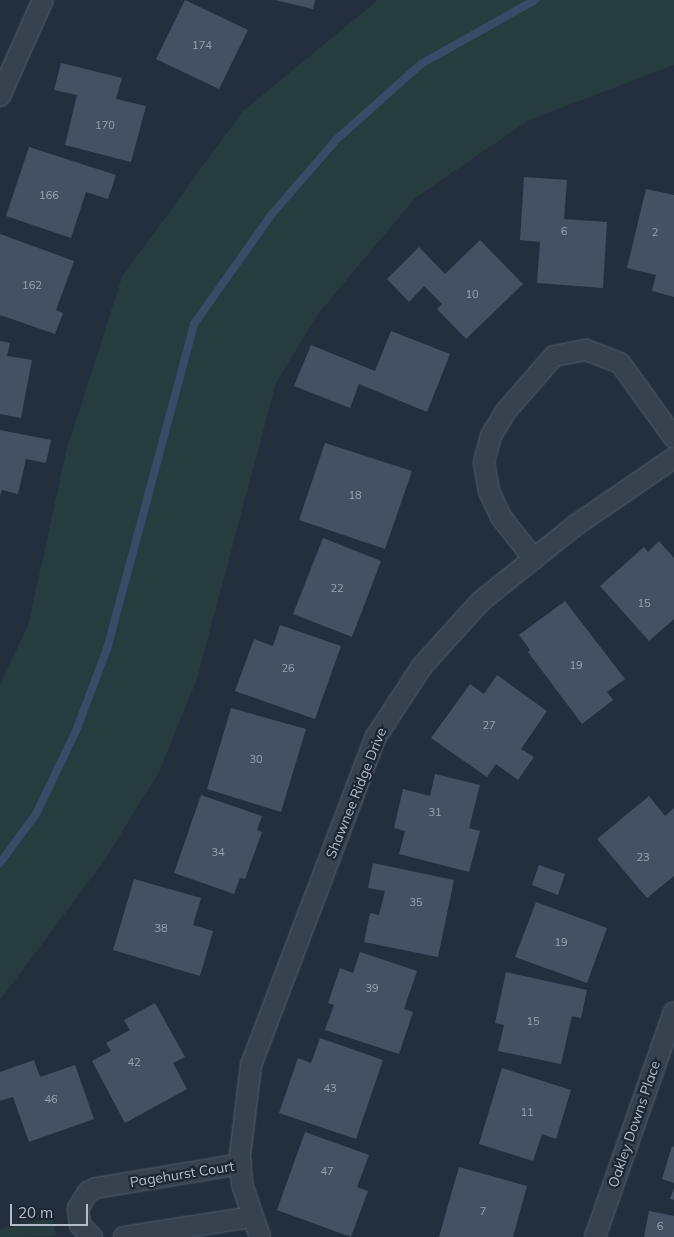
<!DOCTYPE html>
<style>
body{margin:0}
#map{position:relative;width:674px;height:1237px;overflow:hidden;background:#242f3e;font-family:Mulish,sans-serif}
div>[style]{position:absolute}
.green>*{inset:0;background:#263c3f}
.stream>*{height:8px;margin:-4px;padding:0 4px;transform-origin:4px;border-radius:4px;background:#394c67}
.building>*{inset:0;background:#455162}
.roads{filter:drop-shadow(0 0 1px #565f6c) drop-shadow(0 0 1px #565f6c)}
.street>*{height:20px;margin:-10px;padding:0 10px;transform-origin:10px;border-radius:10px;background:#38414e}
span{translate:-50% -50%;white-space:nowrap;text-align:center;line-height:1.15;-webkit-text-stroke:4.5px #1d2633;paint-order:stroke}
.number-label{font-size:11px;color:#98a1af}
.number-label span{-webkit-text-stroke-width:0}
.street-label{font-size:14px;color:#b4bcc9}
.scale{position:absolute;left:10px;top:1204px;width:78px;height:22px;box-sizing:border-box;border:2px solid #b4bcc9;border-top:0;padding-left:6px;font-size:15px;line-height:18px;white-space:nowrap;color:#b4bcc9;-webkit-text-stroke:4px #1d2633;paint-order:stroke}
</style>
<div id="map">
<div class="green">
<i style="clip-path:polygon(378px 0,674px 0,674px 65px,529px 120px,415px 198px,318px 314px,276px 383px,197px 679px,159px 772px,104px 861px,0 1000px,0 684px,28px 626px,66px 452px,122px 277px,242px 112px)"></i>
<i style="clip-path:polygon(52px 1218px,56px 1236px,0 1237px,0 1229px)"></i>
</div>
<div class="stream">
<i style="left:0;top:863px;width:61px;rotate:-53.7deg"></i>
<i style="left:36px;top:814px;width:92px;rotate:-64.3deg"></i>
<i style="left:76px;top:731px;width:88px;rotate:-69.3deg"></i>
<i style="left:107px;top:649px;width:336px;rotate:-75deg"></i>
<i style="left:194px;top:324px;width:135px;rotate:-54.7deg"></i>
<i style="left:272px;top:214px;width:99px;rotate:-49.1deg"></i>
<i style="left:337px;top:139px;width:113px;rotate:-41.8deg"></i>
<i style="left:421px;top:64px;width:131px;rotate:-29.3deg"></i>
</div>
<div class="building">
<i style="clip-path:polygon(185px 0,248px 30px,219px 89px,156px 59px)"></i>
<i style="clip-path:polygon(275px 0,315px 0,313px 9px)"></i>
<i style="clip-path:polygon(61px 63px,122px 78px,116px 99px,146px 106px,131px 162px,65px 145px,77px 95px,54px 90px)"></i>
<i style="clip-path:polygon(29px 147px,116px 175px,108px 199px,86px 192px,71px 238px,6px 216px)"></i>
<i style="clip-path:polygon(524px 177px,567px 180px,564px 219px,607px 222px,603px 288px,537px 283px,540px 242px,520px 240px)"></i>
<i style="clip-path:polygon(646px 189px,674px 195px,674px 297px,652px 291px,656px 275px,627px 268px)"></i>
<i style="clip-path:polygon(0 234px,74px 261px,56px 310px,63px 313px,55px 334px,0 315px)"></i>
<i style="clip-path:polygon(480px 240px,523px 284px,466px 339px,437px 309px,442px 304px,424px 286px,409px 302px,387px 279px,419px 247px,445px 274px)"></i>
<i style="clip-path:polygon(391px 331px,450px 354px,427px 412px,359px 384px,350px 408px,294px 386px,311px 345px,375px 371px)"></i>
<i style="clip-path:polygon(0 341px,10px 343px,7px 356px,32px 360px,21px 418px,0 414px)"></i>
<i style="clip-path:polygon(0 430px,51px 440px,46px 463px,26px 459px,18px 494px,2px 490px,0 496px)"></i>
<i style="clip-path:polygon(325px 443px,412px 471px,385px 549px,299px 520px)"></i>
<i style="clip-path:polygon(323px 538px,381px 561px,352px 637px,293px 614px)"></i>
<i style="clip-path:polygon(659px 541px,674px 558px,674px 619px,649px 641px,600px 586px,644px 547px,648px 552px)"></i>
<i style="clip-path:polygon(565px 601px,625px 679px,607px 692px,613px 700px,582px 724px,528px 652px,530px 650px,519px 635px)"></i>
<i style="clip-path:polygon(280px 625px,341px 646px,315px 719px,235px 691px,254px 639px,273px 646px)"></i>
<i style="clip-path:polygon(497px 675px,547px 711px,521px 749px,534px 757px,518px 780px,496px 764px,487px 777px,431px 738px,470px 684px,484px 694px)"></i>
<i style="clip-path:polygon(231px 708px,306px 729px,281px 812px,207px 789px)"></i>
<i style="clip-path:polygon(435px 774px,480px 785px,469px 828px,480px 831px,469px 872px,399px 854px,405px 831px,394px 828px,403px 789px,430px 796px)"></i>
<i style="clip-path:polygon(201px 795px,262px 816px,257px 830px,262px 832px,245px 879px,240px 878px,234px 894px,174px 873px)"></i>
<i style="clip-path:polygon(649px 796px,665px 816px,674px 808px,674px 876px,647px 898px,597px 839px)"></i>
<i style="clip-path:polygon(373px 863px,454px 880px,438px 957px,364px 942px,370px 913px,379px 915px,385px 891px,368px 888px)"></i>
<i style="clip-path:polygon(539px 865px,565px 874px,558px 895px,532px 885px)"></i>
<i style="clip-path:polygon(134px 879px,201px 898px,193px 925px,213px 931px,200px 976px,113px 950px)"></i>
<i style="clip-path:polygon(536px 902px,607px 928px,587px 983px,515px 957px)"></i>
<i style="clip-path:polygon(360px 952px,417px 971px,404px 1009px,413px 1012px,399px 1054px,325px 1030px,334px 1005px,328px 1003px,340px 968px,353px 973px)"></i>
<i style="clip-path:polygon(506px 972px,587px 990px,581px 1018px,572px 1016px,561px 1064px,498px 1051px,504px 1025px,495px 1023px)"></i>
<i style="clip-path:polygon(155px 1003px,185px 1057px,173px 1063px,187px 1089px,125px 1123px,92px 1061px,111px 1051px,106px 1043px,130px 1030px,124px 1020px)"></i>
<i style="clip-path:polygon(320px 1038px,383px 1060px,356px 1139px,279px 1113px,298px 1058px,311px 1063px)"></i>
<i style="clip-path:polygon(34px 1060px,40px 1077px,75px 1065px,94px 1119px,29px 1142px,13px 1097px,0 1101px,0 1072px)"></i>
<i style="clip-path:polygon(502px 1068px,571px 1090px,556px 1139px,542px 1134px,533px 1161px,479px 1144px)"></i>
<i style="clip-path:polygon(305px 1132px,369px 1155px,357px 1187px,368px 1191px,351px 1237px,277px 1210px)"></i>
<i style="clip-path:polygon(672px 1146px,674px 1147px,674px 1183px,662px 1179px)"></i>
<i style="clip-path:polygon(459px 1167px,527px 1186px,513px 1237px,439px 1237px)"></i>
<i style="clip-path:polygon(674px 1188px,674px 1200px,670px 1199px)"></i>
<i style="clip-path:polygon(649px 1211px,674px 1216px,674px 1237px,644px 1237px)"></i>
</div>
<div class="roads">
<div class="street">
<i style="left:0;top:96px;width:105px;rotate:-65.9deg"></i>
<i style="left:534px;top:559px;width:53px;rotate:-128.2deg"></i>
<i style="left:501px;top:517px;width:29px;rotate:-115deg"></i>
<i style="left:489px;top:491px;width:29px;rotate:-100deg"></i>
<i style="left:484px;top:462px;width:27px;rotate:-75deg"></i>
<i style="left:491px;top:436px;width:29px;rotate:-59deg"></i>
<i style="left:506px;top:411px;width:73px;rotate:-48.9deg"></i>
<i style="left:554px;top:356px;width:33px;rotate:-11deg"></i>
<i style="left:586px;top:350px;width:36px;rotate:21deg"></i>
<i style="left:620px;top:363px;width:92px;rotate:54.2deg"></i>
<i style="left:92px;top:1237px;width:17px;rotate:-135deg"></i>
<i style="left:80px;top:1225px;width:17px;rotate:-97deg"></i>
<i style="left:78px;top:1208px;width:19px;rotate:-58deg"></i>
<i style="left:88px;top:1192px;width:9px;rotate:-27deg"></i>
<i style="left:96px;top:1188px;width:147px;rotate:-9.4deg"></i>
<i style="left:124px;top:1237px;width:130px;rotate:-8.9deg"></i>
<i style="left:260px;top:1237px;width:56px;rotate:-108.8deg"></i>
<i style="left:242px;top:1184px;width:29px;rotate:-94deg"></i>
<i style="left:240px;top:1155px;width:91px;rotate:-83deg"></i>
<i style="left:251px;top:1065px;width:350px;rotate:-69.2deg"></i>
<i style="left:375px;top:738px;width:87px;rotate:-56.7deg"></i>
<i style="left:423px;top:665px;width:86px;rotate:-47.8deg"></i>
<i style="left:481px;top:601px;width:122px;rotate:-38.7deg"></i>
<i style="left:576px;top:525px;width:119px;rotate:-34.4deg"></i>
<i style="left:595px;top:1237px;width:238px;rotate:-70.7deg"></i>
</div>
</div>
<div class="number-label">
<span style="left:202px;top:45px">174</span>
<span style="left:105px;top:125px">170</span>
<span style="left:49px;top:195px">166</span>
<span style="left:564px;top:231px">6</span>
<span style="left:655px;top:232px">2</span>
<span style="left:32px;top:285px">162</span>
<span style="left:472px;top:294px">10</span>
<span style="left:355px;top:495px">18</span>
<span style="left:337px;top:588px">22</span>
<span style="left:644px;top:603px">15</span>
<span style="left:576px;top:665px">19</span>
<span style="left:288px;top:668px">26</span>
<span style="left:489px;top:725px">27</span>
<span style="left:256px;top:759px">30</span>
<span style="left:435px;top:812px">31</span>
<span style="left:218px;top:852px">34</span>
<span style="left:643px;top:857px">23</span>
<span style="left:416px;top:902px">35</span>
<span style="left:161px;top:928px">38</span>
<span style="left:561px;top:942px">19</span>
<span style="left:372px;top:988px">39</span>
<span style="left:533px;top:1021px">15</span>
<span style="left:134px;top:1062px">42</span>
<span style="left:330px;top:1088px">43</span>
<span style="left:51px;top:1099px">46</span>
<span style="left:527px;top:1112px">11</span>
<span style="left:327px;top:1171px">47</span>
<span style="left:483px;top:1211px">7</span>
<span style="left:660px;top:1226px">6</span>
</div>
<div class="street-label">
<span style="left:356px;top:793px;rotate:-68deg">Shawnee Ridge Drive</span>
<span style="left:634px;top:1124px;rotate:-71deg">Oakley Downs Place</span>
<span style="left:182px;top:1174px;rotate:-9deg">Pagehurst Court</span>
</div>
<div class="scale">20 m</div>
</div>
